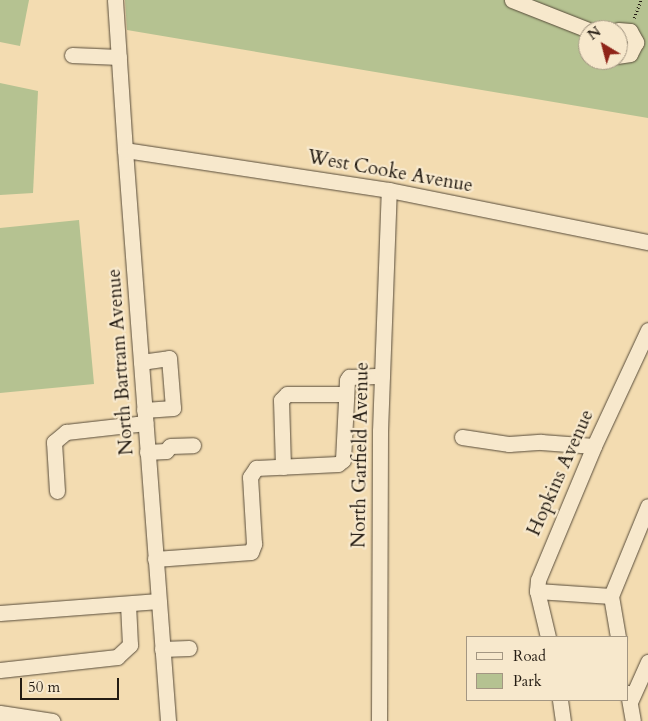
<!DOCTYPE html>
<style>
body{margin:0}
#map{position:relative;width:648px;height:721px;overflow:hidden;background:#f3dcb1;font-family:Cardo,serif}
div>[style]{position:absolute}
.green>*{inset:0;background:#b5c291}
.path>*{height:2.5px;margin-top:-1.25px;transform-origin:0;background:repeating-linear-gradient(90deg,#241c13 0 1px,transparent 0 3.5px)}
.roads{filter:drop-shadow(0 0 1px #584c3a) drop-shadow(0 0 1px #584c3a)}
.minor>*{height:15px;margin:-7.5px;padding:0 7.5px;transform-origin:7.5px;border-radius:7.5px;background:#f7e8cc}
span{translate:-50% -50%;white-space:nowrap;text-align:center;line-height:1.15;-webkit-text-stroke:4.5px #f7e8cc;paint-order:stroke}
.street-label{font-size:19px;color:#241c13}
.legend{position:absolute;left:466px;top:636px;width:162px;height:65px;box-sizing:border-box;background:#f7e8cc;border:1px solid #a39682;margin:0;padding:6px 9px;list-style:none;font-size:15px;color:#241c13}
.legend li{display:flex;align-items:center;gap:10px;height:25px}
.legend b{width:25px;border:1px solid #a39682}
.north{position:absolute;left:578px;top:20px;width:50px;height:50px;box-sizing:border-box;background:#f7e8cc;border:1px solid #a39682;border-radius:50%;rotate:323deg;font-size:14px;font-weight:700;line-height:20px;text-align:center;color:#241c13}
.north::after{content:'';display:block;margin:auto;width:18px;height:22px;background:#8f2418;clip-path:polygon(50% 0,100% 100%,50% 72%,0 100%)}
.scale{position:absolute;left:20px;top:678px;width:99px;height:22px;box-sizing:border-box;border:2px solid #241c13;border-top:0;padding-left:6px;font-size:15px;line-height:18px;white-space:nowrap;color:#241c13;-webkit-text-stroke:4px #f7e8cc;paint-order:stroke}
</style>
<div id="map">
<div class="green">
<i style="clip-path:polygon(0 0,29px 0,20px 46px,0 42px)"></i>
<i style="clip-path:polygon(evenodd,125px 0,648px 0,648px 118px,127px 30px,125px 0,588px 30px,618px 30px,618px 60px,588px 60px,588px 30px)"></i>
<i style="clip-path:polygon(0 83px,38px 91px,33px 193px,0 195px)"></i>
<i style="clip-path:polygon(79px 220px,94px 384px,0 393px,0 228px)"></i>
</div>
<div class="path">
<i style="left:634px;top:18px;width:19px;rotate:-69deg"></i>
</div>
<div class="roads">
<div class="minor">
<i style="left:115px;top:0;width:150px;rotate:86.2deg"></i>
<i style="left:125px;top:150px;width:573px;rotate:85.69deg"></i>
<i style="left:512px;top:0;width:82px;rotate:21.5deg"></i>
<i style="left:618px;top:30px;width:12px;rotate:5deg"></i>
<i style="left:630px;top:31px;width:13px;rotate:61deg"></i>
<i style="left:636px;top:42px;width:13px;rotate:117deg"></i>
<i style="left:630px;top:54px;width:12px;rotate:171deg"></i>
<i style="left:72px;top:55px;width:47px;rotate:2.4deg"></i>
<i style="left:125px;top:150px;width:267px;rotate:8.6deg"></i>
<i style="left:389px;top:190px;width:264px;rotate:11.4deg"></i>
<i style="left:141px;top:362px;width:28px;rotate:-8deg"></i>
<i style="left:169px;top:358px;width:50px;rotate:85.4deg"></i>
<i style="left:173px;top:408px;width:29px;rotate:176deg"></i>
<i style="left:462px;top:437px;width:48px;rotate:8.5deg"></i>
<i style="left:509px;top:444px;width:32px;rotate:-4deg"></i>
<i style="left:541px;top:442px;width:53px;rotate:4.3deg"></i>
<i style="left:147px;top:452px;width:19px;rotate:-3deg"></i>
<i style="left:166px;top:451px;width:6px;rotate:-51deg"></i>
<i style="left:170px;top:446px;width:23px;rotate:-2deg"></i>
<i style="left:283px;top:467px;width:67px;rotate:-91.7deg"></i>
<i style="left:281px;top:400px;width:8px;rotate:-45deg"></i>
<i style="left:287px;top:394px;width:59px"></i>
<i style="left:57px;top:491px;width:49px;rotate:-93.5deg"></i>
<i style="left:54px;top:442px;width:16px;rotate:-40deg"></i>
<i style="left:66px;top:432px;width:80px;rotate:-6.5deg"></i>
<i style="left:155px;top:559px;width:96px;rotate:-4.2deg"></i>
<i style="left:251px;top:552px;width:9px;rotate:-69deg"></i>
<i style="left:254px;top:544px;width:67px;rotate:-93.4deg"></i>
<i style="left:250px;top:477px;width:11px;rotate:-56deg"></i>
<i style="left:256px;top:468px;width:82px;rotate:-2.8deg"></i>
<i style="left:338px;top:464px;width:6px;rotate:-39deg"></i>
<i style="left:343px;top:460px;width:80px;rotate:-87.1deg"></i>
<i style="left:347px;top:380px;width:4px;rotate:-56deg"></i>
<i style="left:349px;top:377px;width:33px;rotate:-2deg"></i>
<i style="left:537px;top:591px;width:74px;rotate:3.9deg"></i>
<i style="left:0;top:613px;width:159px;rotate:-4.3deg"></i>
<i style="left:548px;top:637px;width:47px;rotate:-103.4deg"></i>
<i style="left:537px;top:591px;width:11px;rotate:-85deg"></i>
<i style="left:538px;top:580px;width:145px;rotate:-67.3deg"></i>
<i style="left:594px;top:446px;width:128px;rotate:-65deg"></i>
<i style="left:618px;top:637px;width:42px;rotate:-99.7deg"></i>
<i style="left:611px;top:596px;width:97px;rotate:-67.7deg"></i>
<i style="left:162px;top:649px;width:27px;rotate:-2deg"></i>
<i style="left:0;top:670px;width:118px;rotate:-6.3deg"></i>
<i style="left:117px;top:657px;width:18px;rotate:-43deg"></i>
<i style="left:130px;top:645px;width:41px;rotate:-92.8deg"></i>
<i style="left:628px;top:693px;width:28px;rotate:80deg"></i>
<i style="left:560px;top:700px;width:21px;rotate:82deg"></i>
<i style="left:630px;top:702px;width:44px;rotate:-65.8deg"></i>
<i style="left:0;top:713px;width:53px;rotate:8.7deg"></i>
<i style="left:379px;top:721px;width:290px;rotate:-89.8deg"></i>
<i style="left:380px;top:431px;width:241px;rotate:-87.9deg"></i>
</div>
</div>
<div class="street-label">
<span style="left:390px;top:172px;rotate:10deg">West Cooke Avenue</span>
<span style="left:121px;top:362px;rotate:-94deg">North Bartram Avenue</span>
<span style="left:361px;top:455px;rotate:-89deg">North Garfield Avenue</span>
<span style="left:561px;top:473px;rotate:-66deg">Hopkins Avenue</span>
</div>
<ul class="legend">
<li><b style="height:6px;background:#f7e8cc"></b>Road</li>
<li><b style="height:14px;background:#b5c291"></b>Park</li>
</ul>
<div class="north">N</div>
<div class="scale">50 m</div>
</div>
